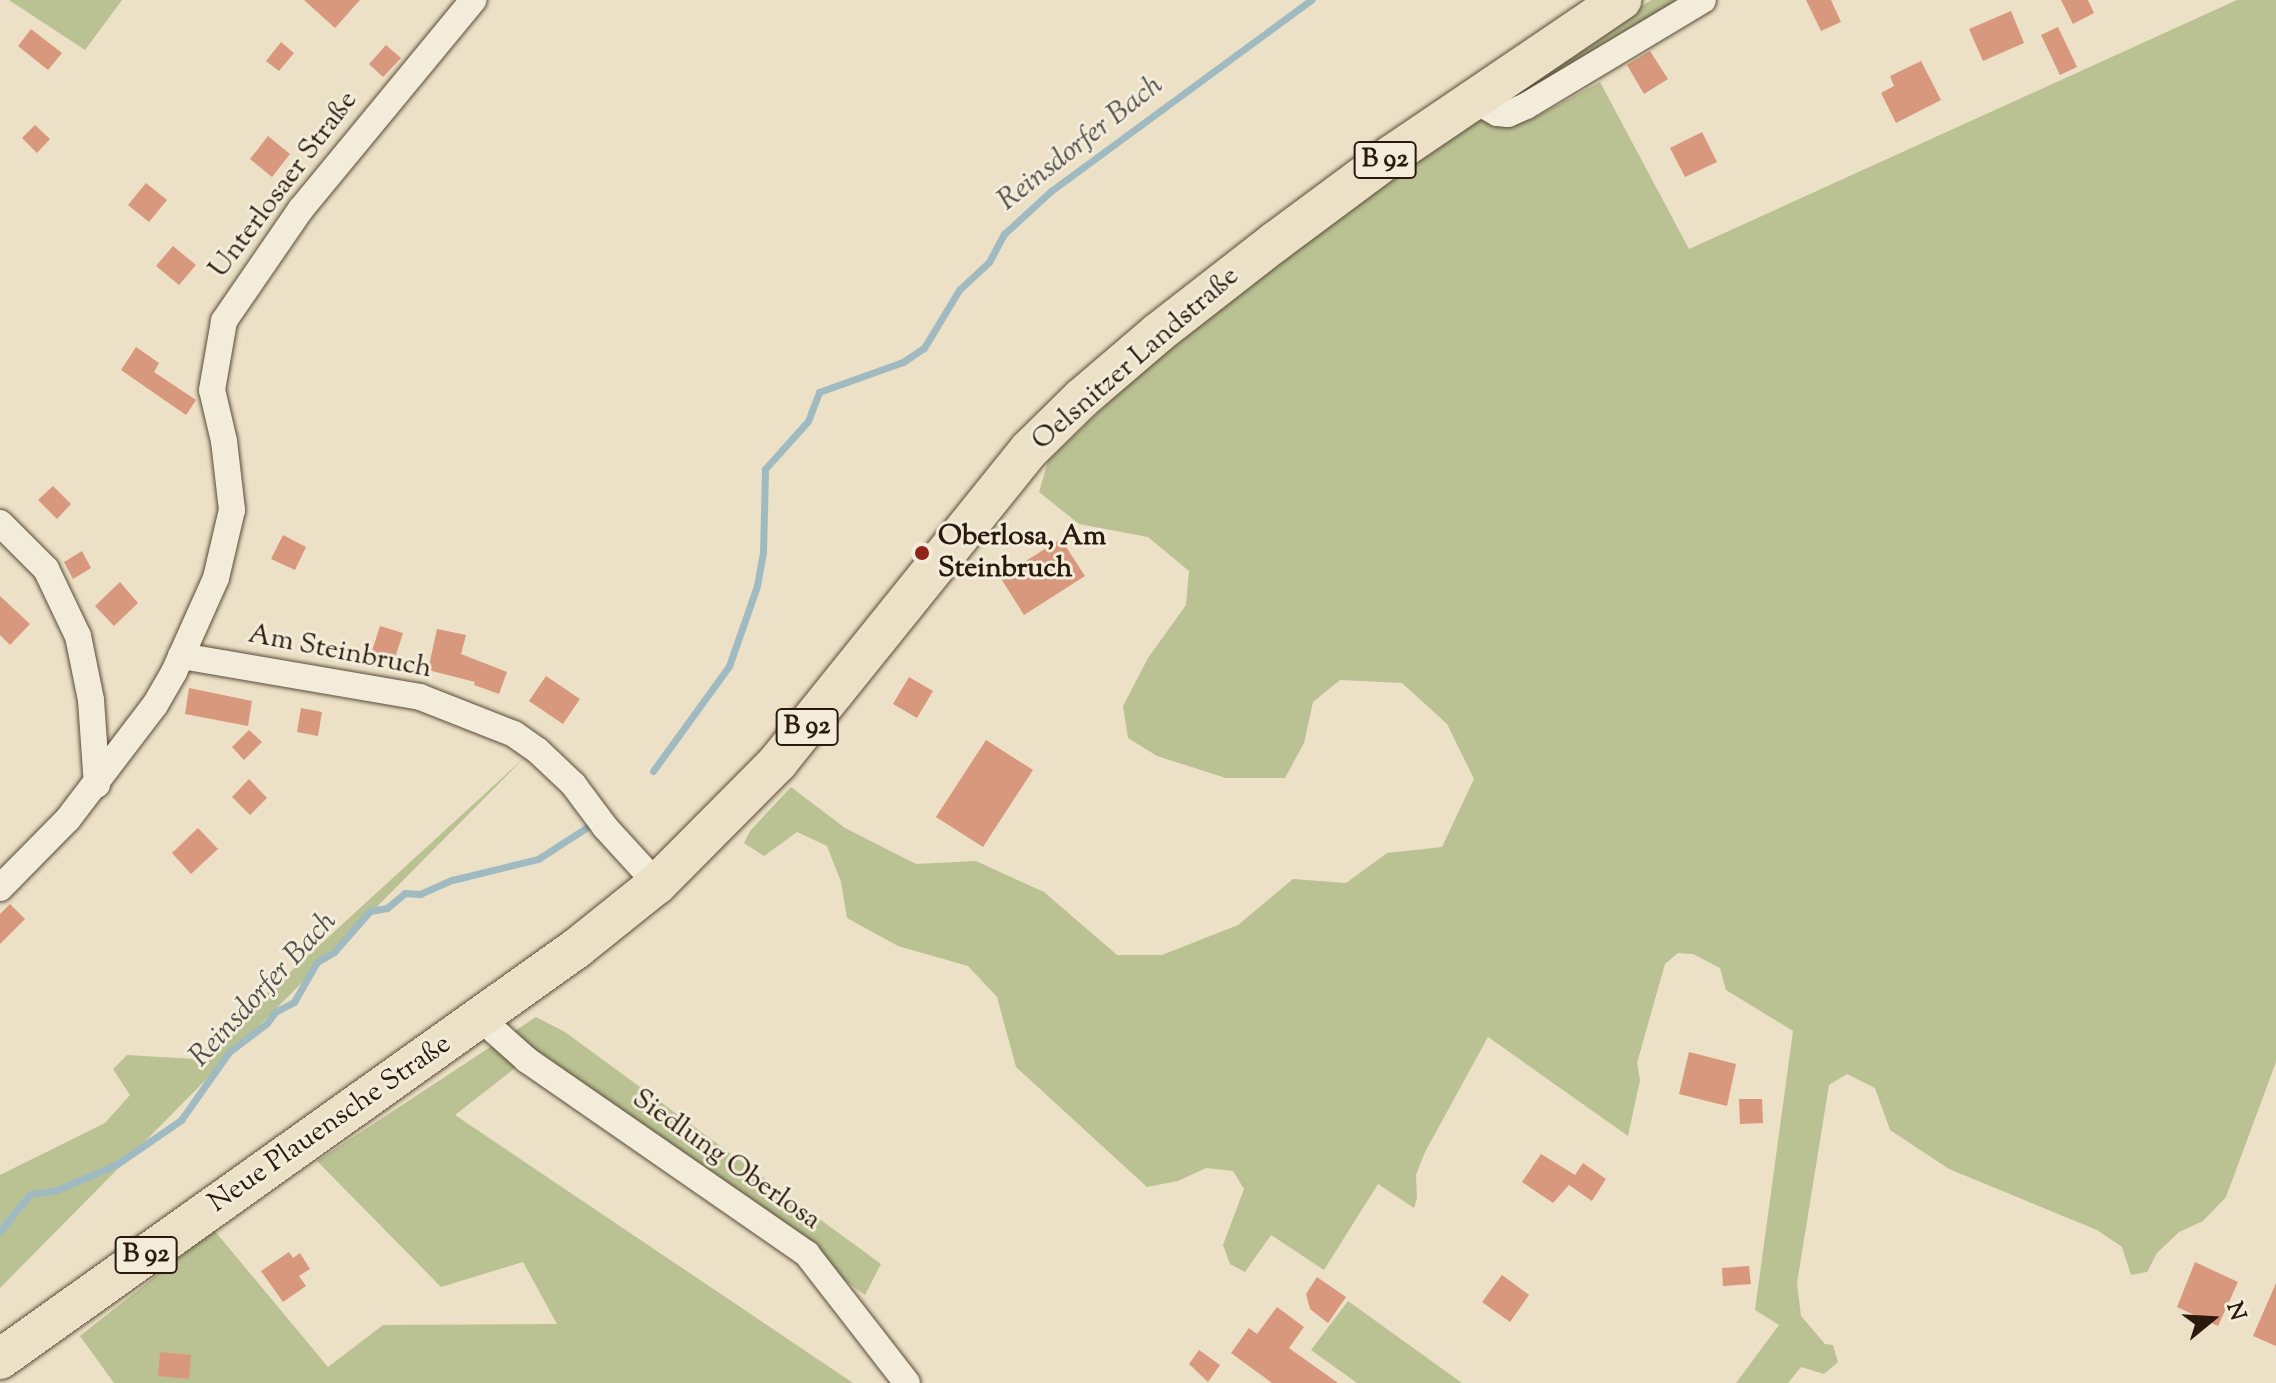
<!DOCTYPE html>
<meta charset="utf-8">
<style>
body{margin:0}
#map{position:relative;width:2276px;height:1383px;overflow:hidden;background:#ece1c6;font-family:"Sorts Mill Goudy",serif}
div>[style]{position:absolute}
.green>*{inset:0;background:#bac293}
.stream>*{height:7px;margin:-3.5px;padding:0 3.5px;transform-origin:3.5px;border-radius:3.5px;background:#9fbac1}
.building>*{inset:0;background:#d8987d}
.roads{filter:drop-shadow(0 0 2px #5a4b3a) drop-shadow(0 0 2px #5a4b3a)}
.street>*{height:26px;margin:-13px;padding:0 13px;transform-origin:13px;border-radius:13px;background:#f3ecda}
.primary>*{height:40px;margin:-20px;padding:0 20px;transform-origin:20px;border-radius:20px;background:#ece1c6}
.dots>*{width:22px;height:22px;translate:-50% -50%;box-sizing:border-box;border:4px solid #f3ecda;border-radius:50%}
span{translate:-50% -50%;white-space:nowrap;text-align:center;line-height:1.15;-webkit-text-stroke:6px #f3ecda;paint-order:stroke}
.shield-label span{padding:2px 6px;background:#f3ecda;border:2px solid;border-radius:6px;-webkit-text-stroke-width:0}
.shield-label{font-size:26px;color:#2a190c;font-weight:700}
.street-label{font-size:28px;color:#2a190c}
.poi-label{font-size:28px;color:#2a190c;font-weight:700}
.left{translate:0 -50%;text-align:left}
.water-label{font-size:30px;color:#53514b;font-style:italic}
.north{position:absolute;left:2172px;top:1279px;width:80px;height:80px;-webkit-text-stroke:6px #f3ecda;paint-order:stroke;rotate:72deg;font-size:22px;font-weight:700;line-height:32px;text-align:center;color:#2a190c}
.north::after{content:'';display:block;margin:auto;width:28px;height:36px;background:#2a190c;clip-path:polygon(50% 0,100% 100%,50% 72%,0 100%)}
</style>
<div id="map">
<div class="green">
<i style="clip-path:polygon(9px 0,122px 0,85px 50px)"></i>
<i style="clip-path:polygon(1651px 0,1693px 0,1513px 100px,1504px 97px)"></i>
<i style="clip-path:polygon(2237px 0,2276px 0,2276px 1062px,2226px 1197px,2203px 1221px,2179px 1232px,2157px 1253px,2147px 1272px,2131px 1275px,2122px 1247px,2097px 1230px,1949px 1169px,1890px 1130px,1875px 1088px,1847px 1074px,1829px 1085px,1797px 1283px,1801px 1316px,1825px 1344px,1833px 1345px,1838px 1362px,1824px 1374px,1801px 1367px,1788px 1383px,1736px 1383px,1779px 1325px,1755px 1310px,1793px 1031px,1726px 990px,1720px 968px,1693px 954px,1678px 953px,1665px 964px,1637px 1063px,1640px 1080px,1628px 1136px,1488px 1037px,1425px 1152px,1416px 1175px,1417px 1198px,1414px 1208px,1378px 1184px,1324px 1270px,1271px 1235px,1245px 1272px,1230px 1264px,1223px 1245px,1244px 1189px,1233px 1171px,1206px 1168px,1178px 1181px,1147px 1187px,1016px 1067px,997px 997px,968px 966px,898px 946px,847px 918px,841px 882px,827px 846px,797px 832px,764px 856px,744px 843px,750px 831px,791px 787px,845px 828px,916px 864px,976px 861px,1044px 892px,1117px 955px,1162px 955px,1238px 925px,1293px 879px,1346px 883px,1387px 853px,1442px 847px,1474px 779px,1447px 724px,1402px 683px,1340px 680px,1313px 702px,1304px 743px,1285px 778px,1226px 778px,1157px 756px,1128px 738px,1123px 706px,1148px 658px,1186px 605px,1189px 571px,1148px 537px,1079px 524px,1039px 492px,1048px 461px,1170px 344px,1402px 170px,1479px 118px,1530px 120px,1600px 82px,1689px 249px)"></i>
<i style="clip-path:polygon(525px 757px,0 1288px,0 1175px,105px 1123px,130px 1095px,113px 1069px,127px 1055px,195px 1059px)"></i>
<i style="clip-path:polygon(536px 1017px,565px 1032px,881px 1264px,865px 1295px,533px 1054px,455px 1115px,853px 1383px,114px 1383px,80px 1336px,214px 1230px,328px 1367px,383px 1325px,557px 1324px,523px 1262px,441px 1287px,317px 1161px)"></i>
<i style="clip-path:polygon(1348px 1301px,1462px 1383px,1357px 1383px,1311px 1350px)"></i>
</div>
<div class="stream">
<i style="left:653px;top:771px;width:130px;rotate:-54.1deg"></i>
<i style="left:729px;top:666px;width:85px;rotate:-70.7deg"></i>
<i style="left:757px;top:586px;width:34px;rotate:-80deg"></i>
<i style="left:763px;top:553px;width:84px;rotate:-88.6deg"></i>
<i style="left:765px;top:469px;width:64px;rotate:-48.1deg"></i>
<i style="left:808px;top:421px;width:31px;rotate:-69deg"></i>
<i style="left:819px;top:392px;width:89px;rotate:-19.7deg"></i>
<i style="left:903px;top:362px;width:25px;rotate:-34deg"></i>
<i style="left:924px;top:348px;width:68px;rotate:-58.9deg"></i>
<i style="left:959px;top:290px;width:41px;rotate:-43deg"></i>
<i style="left:989px;top:262px;width:32px;rotate:-62deg"></i>
<i style="left:1004px;top:234px;width:64px;rotate:-42.5deg"></i>
<i style="left:1051px;top:191px;width:323px;rotate:-36.3deg"></i>
<i style="left:0;top:1231px;width:48px;rotate:-51deg"></i>
<i style="left:30px;top:1194px;width:27px;rotate:-8deg"></i>
<i style="left:57px;top:1190px;width:65px;rotate:-23.4deg"></i>
<i style="left:117px;top:1164px;width:78px;rotate:-34.5deg"></i>
<i style="left:181px;top:1120px;width:83px;rotate:-54.8deg"></i>
<i style="left:229px;top:1052px;width:48px;rotate:-37.3deg"></i>
<i style="left:267px;top:1023px;width:14px;rotate:-54deg"></i>
<i style="left:275px;top:1012px;width:21px;rotate:-28deg"></i>
<i style="left:294px;top:1002px;width:46px;rotate:-60.1deg"></i>
<i style="left:317px;top:962px;width:20px;rotate:-30deg"></i>
<i style="left:334px;top:952px;width:55px;rotate:-48.7deg"></i>
<i style="left:370px;top:911px;width:17px;rotate:-10deg"></i>
<i style="left:387px;top:908px;width:23px;rotate:-40deg"></i>
<i style="left:405px;top:893px;width:15px;rotate:4deg"></i>
<i style="left:420px;top:894px;width:35px;rotate:-24deg"></i>
<i style="left:452px;top:880px;width:89px;rotate:-13.7deg"></i>
<i style="left:538px;top:859px;width:61px;rotate:-32.9deg"></i>
</div>
<div class="building">
<i style="clip-path:polygon(304px 0,360px 0,335px 28px)"></i>
<i style="clip-path:polygon(1806px 0,1831px 0,1841px 22px,1821px 31px)"></i>
<i style="clip-path:polygon(2061px 0,2088px 0,2094px 13px,2073px 24px)"></i>
<i style="clip-path:polygon(2011px 11px,2024px 43px,1983px 61px,1969px 29px)"></i>
<i style="clip-path:polygon(2058px 27px,2077px 67px,2060px 75px,2041px 35px)"></i>
<i style="clip-path:polygon(31px 29px,62px 53px,48px 70px,18px 46px)"></i>
<i style="clip-path:polygon(281px 42px,294px 53px,279px 71px,266px 61px)"></i>
<i style="clip-path:polygon(386px 45px,401px 58px,383px 77px,369px 64px)"></i>
<i style="clip-path:polygon(1650px 51px,1668px 79px,1644px 94px,1627px 65px)"></i>
<i style="clip-path:polygon(1921px 61px,1941px 100px,1896px 123px,1881px 93px,1894px 86px,1890px 76px)"></i>
<i style="clip-path:polygon(35px 125px,50px 139px,37px 153px,22px 138px)"></i>
<i style="clip-path:polygon(1702px 132px,1717px 162px,1685px 177px,1670px 148px)"></i>
<i style="clip-path:polygon(268px 136px,290px 154px,272px 177px,250px 159px)"></i>
<i style="clip-path:polygon(146px 183px,167px 200px,149px 222px,128px 205px)"></i>
<i style="clip-path:polygon(173px 246px,196px 265px,179px 285px,156px 266px)"></i>
<i style="clip-path:polygon(136px 347px,159px 363px,154px 372px,196px 400px,186px 415px,121px 370px)"></i>
<i style="clip-path:polygon(53px 486px,71px 504px,57px 519px,38px 500px)"></i>
<i style="clip-path:polygon(283px 535px,306px 547px,295px 570px,271px 559px)"></i>
<i style="clip-path:polygon(1061px 539px,1085px 576px,1024px 615px,1000px 577px)"></i>
<i style="clip-path:polygon(82px 551px,91px 568px,73px 579px,64px 562px)"></i>
<i style="clip-path:polygon(120px 582px,138px 603px,114px 626px,95px 606px)"></i>
<i style="clip-path:polygon(0 596px,30px 624px,10px 645px,0 635px)"></i>
<i style="clip-path:polygon(380px 626px,403px 633px,394px 661px,371px 654px)"></i>
<i style="clip-path:polygon(437px 629px,466px 635px,461px 654px,507px 672px,499px 694px,474px 685px,475px 682px,428px 670px)"></i>
<i style="clip-path:polygon(546px 676px,580px 699px,563px 724px,529px 701px)"></i>
<i style="clip-path:polygon(909px 677px,933px 691px,917px 718px,893px 704px)"></i>
<i style="clip-path:polygon(189px 688px,252px 701px,248px 726px,185px 714px)"></i>
<i style="clip-path:polygon(301px 708px,322px 712px,318px 736px,297px 732px)"></i>
<i style="clip-path:polygon(249px 730px,262px 742px,244px 760px,232px 747px)"></i>
<i style="clip-path:polygon(986px 740px,1033px 770px,983px 847px,936px 817px)"></i>
<i style="clip-path:polygon(249px 779px,267px 798px,250px 815px,232px 797px)"></i>
<i style="clip-path:polygon(198px 828px,218px 849px,191px 874px,172px 853px)"></i>
<i style="clip-path:polygon(10px 904px,25px 919px,0 944px,0 914px)"></i>
<i style="clip-path:polygon(1689px 1052px,1736px 1064px,1727px 1106px,1679px 1094px)"></i>
<i style="clip-path:polygon(1739px 1099px,1762px 1099px,1763px 1123px,1740px 1124px)"></i>
<i style="clip-path:polygon(1541px 1154px,1575px 1175px,1583px 1163px,1606px 1179px,1592px 1201px,1569px 1185px,1553px 1203px,1522px 1182px)"></i>
<i style="clip-path:polygon(289px 1252px,293px 1258px,300px 1253px,310px 1269px,299px 1276px,306px 1286px,283px 1302px,261px 1271px)"></i>
<i style="clip-path:polygon(2195px 1262px,2238px 1282px,2218px 1326px,2177px 1307px)"></i>
<i style="clip-path:polygon(1749px 1266px,1751px 1284px,1723px 1286px,1722px 1268px)"></i>
<i style="clip-path:polygon(1502px 1275px,1529px 1295px,1510px 1322px,1482px 1302px)"></i>
<i style="clip-path:polygon(1317px 1277px,1346px 1297px,1328px 1323px,1310px 1309px,1306px 1294px)"></i>
<i style="clip-path:polygon(2276px 1283px,2276px 1346px,2253px 1336px)"></i>
<i style="clip-path:polygon(1277px 1307px,1304px 1327px,1289px 1348px,1338px 1383px,1272px 1383px,1231px 1353px,1249px 1328px,1257px 1334px)"></i>
<i style="clip-path:polygon(1199px 1350px,1220px 1365px,1208px 1382px,1189px 1364px)"></i>
<i style="clip-path:polygon(160px 1352px,191px 1355px,189px 1379px,158px 1376px)"></i>
</div>
<div class="roads">
<div class="street">
<i style="left:1472px;top:99px;width:29px;rotate:29deg"></i>
<i style="left:1497px;top:113px;width:11px;rotate:5deg"></i>
<i style="left:1508px;top:114px;width:20px;rotate:-24deg"></i>
<i style="left:1526px;top:106px;width:206px;rotate:-30.9deg"></i>
<i style="left:0;top:523px;width:65px;rotate:45deg"></i>
<i style="left:46px;top:569px;width:74px;rotate:64.5deg"></i>
<i style="left:78px;top:636px;width:65px;rotate:78.5deg"></i>
<i style="left:91px;top:700px;width:85px;rotate:86deg"></i>
<i style="left:181px;top:656px;width:242px;rotate:9.7deg"></i>
<i style="left:420px;top:697px;width:101px;rotate:21.5deg"></i>
<i style="left:514px;top:734px;width:28px;rotate:35deg"></i>
<i style="left:537px;top:750px;width:50px;rotate:43.4deg"></i>
<i style="left:573px;top:784px;width:54px;rotate:53.3deg"></i>
<i style="left:605px;top:827px;width:77px;rotate:47.6deg"></i>
<i style="left:0;top:888px;width:97px;rotate:-45.4deg"></i>
<i style="left:68px;top:819px;width:143px;rotate:-52.7deg"></i>
<i style="left:155px;top:705px;width:38px;rotate:-60deg"></i>
<i style="left:174px;top:672px;width:103px;rotate:-65.9deg"></i>
<i style="left:216px;top:578px;width:70px;rotate:-76.8deg"></i>
<i style="left:232px;top:510px;width:69px;rotate:-96.6deg"></i>
<i style="left:224px;top:441px;width:52px;rotate:-103.2deg"></i>
<i style="left:212px;top:390px;width:70px;rotate:-80.1deg"></i>
<i style="left:224px;top:321px;width:136px;rotate:-55.5deg"></i>
<i style="left:301px;top:209px;width:271px;rotate:-50.5deg"></i>
<i style="left:480px;top:1018px;width:63px;rotate:41.8deg"></i>
<i style="left:527px;top:1060px;width:341px;rotate:34.7deg"></i>
<i style="left:807px;top:1254px;width:163px;rotate:52.2deg"></i>
</div>
<div class="primary">
<i style="left:0;top:1359px;width:708px;rotate:-35.46deg"></i>
<i style="left:577px;top:948px;width:102px;rotate:-38.7deg"></i>
<i style="left:657px;top:884px;width:172px;rotate:-45.2deg"></i>
<i style="left:778px;top:762px;width:400px;rotate:-51.2deg"></i>
<i style="left:1029px;top:450px;width:74px;rotate:-44.5deg"></i>
<i style="left:1082px;top:398px;width:100px;rotate:-40.5deg"></i>
<i style="left:1158px;top:333px;width:148px;rotate:-37.9deg"></i>
<i style="left:1275px;top:242px;width:146px;rotate:-36.6deg"></i>
<i style="left:1392px;top:155px;width:277px;rotate:-34.1deg"></i>
</div>
</div>
<div class="dots">
<i style="left:922px;top:553px;background:#8f2418"></i>
</div>
<div class="shield-label">
<span style="left:1385px;top:160px">B 92</span>
<span style="left:807px;top:727px">B 92</span>
<span style="left:146px;top:1255px">B 92</span>
</div>
<div class="street-label">
<span style="left:284px;top:185px;rotate:-53deg">Unterlosaer Straße</span>
<span style="left:1136px;top:359px;rotate:-41deg">Oelsnitzer Landstraße</span>
<span style="left:340px;top:652px;rotate:11deg">Am Steinbruch</span>
<span style="left:330px;top:1124px;rotate:-35deg">Neue Plauensche Straße</span>
<span style="left:726px;top:1160px;rotate:35deg">Siedlung Oberlosa</span>
</div>
<div class="poi-label">
<span class="left" style="left:938px;top:553px">Oberlosa, Am<br>Steinbruch</span>
</div>
<div class="water-label">
<span style="left:1081px;top:144px;rotate:-38deg">Reinsdorfer Bach</span>
<span style="left:264px;top:990px;rotate:-47deg">Reinsdorfer Bach</span>
</div>
<div class="north">N</div>
</div>
